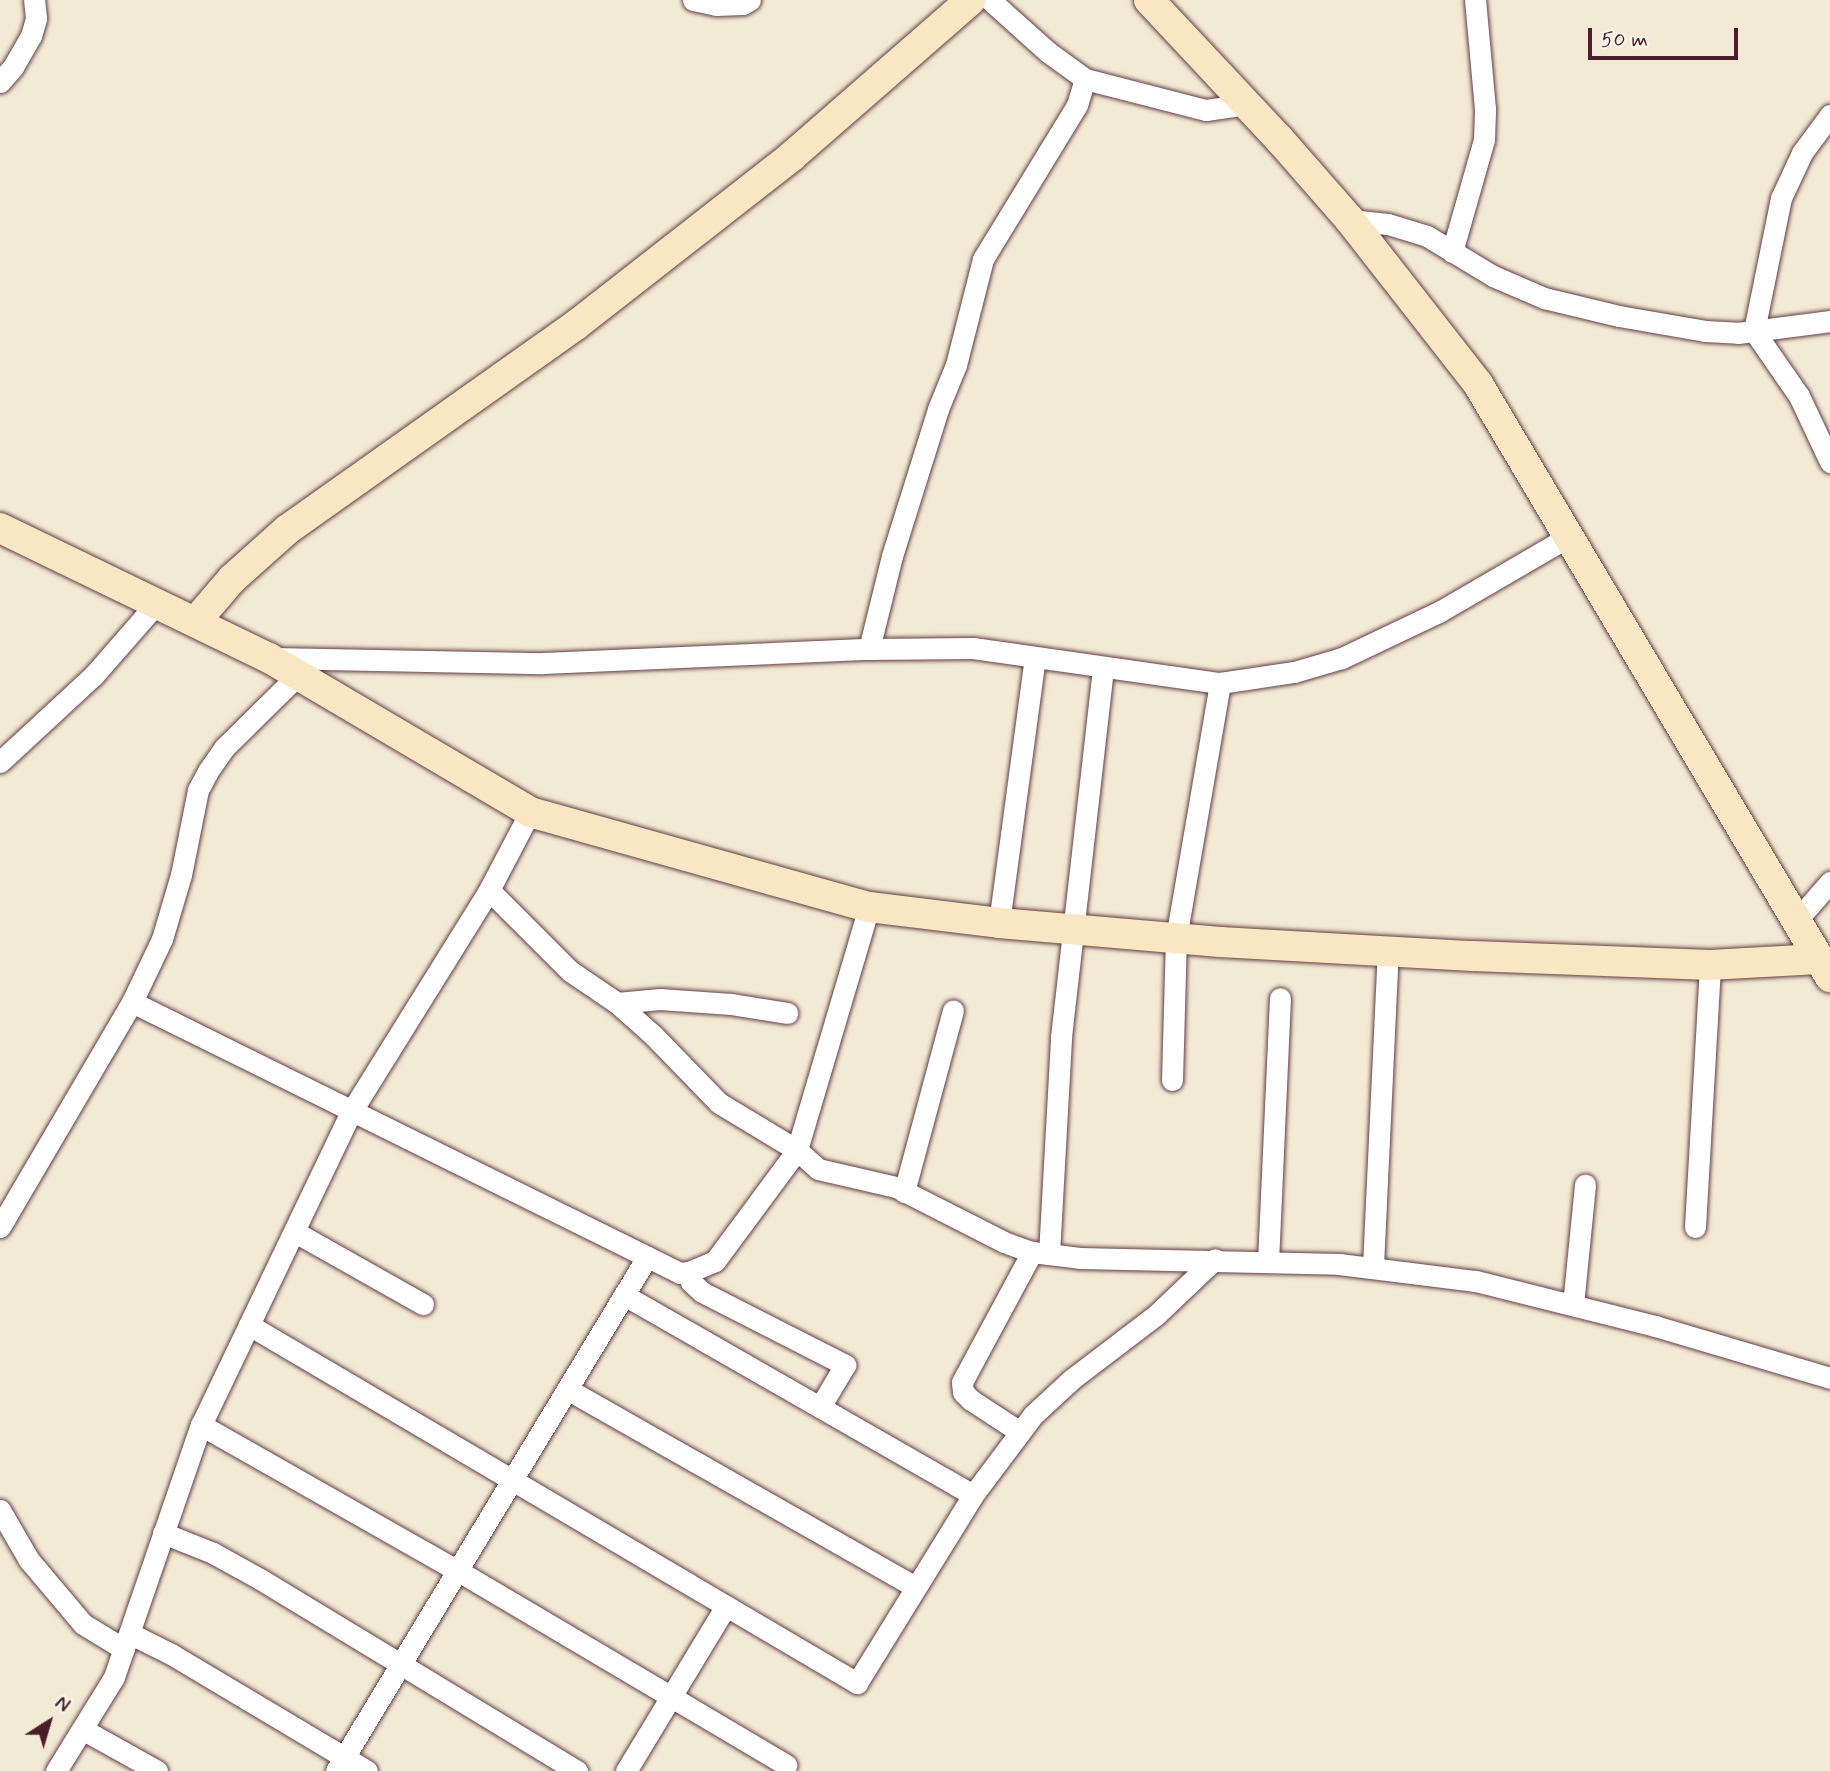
<!DOCTYPE html>
<style>
body{margin:0}
#map{position:relative;width:1830px;height:1771px;overflow:hidden;background:#f3ead5;font-family:Mynerve,sans-serif}
div>[style]{position:absolute}
.roads{filter:drop-shadow(0 0 2px #633d44) drop-shadow(0 0 2px #633d44)}
.street>*{height:21px;margin:-10.5px;padding:0 10.5px;transform-origin:10.5px;border-radius:10.5px;background:#fff}
.secondary>*{height:30px;margin:-15px;padding:0 15px;transform-origin:15px;border-radius:15px;background:#fbe6c3}
span{translate:-50% -50%;white-space:nowrap;text-align:center;line-height:1.15;-webkit-text-stroke:6px #f7f3e8;paint-order:stroke}
.north{position:absolute;left:14px;top:1687px;width:70px;height:70px;-webkit-text-stroke:5px #f7f3e8;paint-order:stroke;rotate:37deg;font-size:19px;font-weight:700;line-height:28px;text-align:center;color:#4a1f2b}
.north::after{content:'';display:block;margin:auto;width:24px;height:32px;background:#4a1f2b;clip-path:polygon(50% 0,100% 100%,50% 72%,0 100%)}
.scale{position:absolute;left:1588px;top:28px;width:150px;height:32px;box-sizing:border-box;border:4px solid #4a1f2b;border-top:0;padding-left:9px;font-size:21px;line-height:24px;white-space:nowrap;color:#4a1f2b;-webkit-text-stroke:5px #f7f3e8;paint-order:stroke}
</style>
<div id="map">
<div class="roads">
<div class="street">
<i style="left:693px;top:0;width:24px;rotate:12deg"></i>
<i style="left:716px;top:5px;width:27px;rotate:-2deg"></i>
<i style="left:743px;top:4px;width:8px;rotate:-30deg"></i>
<i style="left:990px;top:0;width:78px;rotate:41.9deg"></i>
<i style="left:1048px;top:52px;width:46px;rotate:36.1deg"></i>
<i style="left:1085px;top:79px;width:125px;rotate:14.4deg"></i>
<i style="left:1206px;top:110px;width:41px;rotate:-8.3deg"></i>
<i style="left:0;top:82px;width:20px;rotate:-49deg"></i>
<i style="left:13px;top:67px;width:36px;rotate:-60deg"></i>
<i style="left:31px;top:36px;width:19px;rotate:-74deg"></i>
<i style="left:36px;top:18px;width:18px;rotate:-96deg"></i>
<i style="left:1830px;top:115px;width:47px;rotate:126.4deg"></i>
<i style="left:1802px;top:153px;width:50px;rotate:115deg"></i>
<i style="left:1781px;top:198px;width:136px;rotate:101.5deg"></i>
<i style="left:1754px;top:331px;width:79px;rotate:55.3deg"></i>
<i style="left:1799px;top:396px;width:73px;rotate:64.8deg"></i>
<i style="left:1350px;top:220px;width:38px;rotate:6deg"></i>
<i style="left:1388px;top:224px;width:41px;rotate:17.1deg"></i>
<i style="left:1427px;top:236px;width:77px;rotate:31.2deg"></i>
<i style="left:1493px;top:276px;width:56px;rotate:23.3deg"></i>
<i style="left:1544px;top:298px;width:77px;rotate:13.5deg"></i>
<i style="left:1619px;top:316px;width:87px;rotate:9.9deg"></i>
<i style="left:1705px;top:331px;width:33px;rotate:3deg"></i>
<i style="left:1738px;top:333px;width:93px;rotate:-7.4deg"></i>
<i style="left:1452px;top:252px;width:116px;rotate:-74.1deg"></i>
<i style="left:1484px;top:140px;width:31px;rotate:-88deg"></i>
<i style="left:1485px;top:109px;width:109px;rotate:-95.2deg"></i>
<i style="left:869px;top:649px;width:96px;rotate:-76.1deg"></i>
<i style="left:892px;top:556px;width:154px;rotate:-72.6deg"></i>
<i style="left:938px;top:409px;width:48px;rotate:-67.8deg"></i>
<i style="left:956px;top:365px;width:109px;rotate:-75.7deg"></i>
<i style="left:983px;top:259px;width:180px;rotate:-58.6deg"></i>
<i style="left:1077px;top:105px;width:27px;rotate:-73deg"></i>
<i style="left:273px;top:658px;width:270px;rotate:1.1deg"></i>
<i style="left:543px;top:663px;width:326px;rotate:-2.5deg"></i>
<i style="left:869px;top:649px;width:104px;rotate:-0.6deg"></i>
<i style="left:973px;top:648px;width:249px;rotate:8.1deg"></i>
<i style="left:1220px;top:683px;width:75px;rotate:-8.5deg"></i>
<i style="left:1294px;top:672px;width:50px;rotate:-16.3deg"></i>
<i style="left:1342px;top:658px;width:107px;rotate:-25.4deg"></i>
<i style="left:1439px;top:612px;width:149px;rotate:-30.2deg"></i>
<i style="left:0;top:762px;width:128px;rotate:-42.8deg"></i>
<i style="left:94px;top:675px;width:94px;rotate:-48.9deg"></i>
<i style="left:489px;top:890px;width:115px;rotate:45deg"></i>
<i style="left:570px;top:971px;width:57px;rotate:34.2deg"></i>
<i style="left:617px;top:1003px;width:50px;rotate:41.7deg"></i>
<i style="left:654px;top:1036px;width:93px;rotate:45.9deg"></i>
<i style="left:719px;top:1103px;width:91px;rotate:31.1deg"></i>
<i style="left:797px;top:1150px;width:28px;rotate:42deg"></i>
<i style="left:818px;top:1169px;width:80px;rotate:13deg"></i>
<i style="left:896px;top:1187px;width:121px;rotate:27deg"></i>
<i style="left:1004px;top:1242px;width:30px;rotate:20deg"></i>
<i style="left:1032px;top:1252px;width:48px;rotate:7.1deg"></i>
<i style="left:1080px;top:1258px;width:259px;rotate:1.3deg"></i>
<i style="left:1339px;top:1264px;width:138px;rotate:7.1deg"></i>
<i style="left:1476px;top:1281px;width:185px;rotate:14.1deg"></i>
<i style="left:1655px;top:1326px;width:183px;rotate:16.5deg"></i>
<i style="left:1796px;top:921px;width:52px;rotate:-48.9deg"></i>
<i style="left:999px;top:923px;width:268px;rotate:-82.3deg"></i>
<i style="left:132px;top:1002px;width:611px;rotate:26.31deg"></i>
<i style="left:680px;top:1273px;width:9px;rotate:-6deg"></i>
<i style="left:689px;top:1272px;width:28px;rotate:-23deg"></i>
<i style="left:715px;top:1261px;width:138px;rotate:-53.5deg"></i>
<i style="left:797px;top:1150px;width:253px;rotate:-73.5deg"></i>
<i style="left:617px;top:1003px;width:43px;rotate:-5.3deg"></i>
<i style="left:660px;top:999px;width:71px;rotate:4deg"></i>
<i style="left:731px;top:1004px;width:57px;rotate:9.1deg"></i>
<i style="left:1172px;top:1080px;width:142px;rotate:-88.4deg"></i>
<i style="left:1176px;top:938px;width:259px;rotate:-80.2deg"></i>
<i style="left:904px;top:1192px;width:188px;rotate:-74.9deg"></i>
<i style="left:0;top:1227px;width:261px;rotate:-59.6deg"></i>
<i style="left:132px;top:1002px;width:70px;rotate:-64.5deg"></i>
<i style="left:162px;top:939px;width:67px;rotate:-73.5deg"></i>
<i style="left:181px;top:875px;width:87px;rotate:-78.7deg"></i>
<i style="left:198px;top:790px;width:21px;rotate:-62deg"></i>
<i style="left:208px;top:771px;width:29px;rotate:-55deg"></i>
<i style="left:225px;top:747px;width:103px;rotate:-44.6deg"></i>
<i style="left:1695px;top:1227px;width:262px;rotate:-86.7deg"></i>
<i style="left:295px;top:1232px;width:147px;rotate:29.4deg"></i>
<i style="left:1049px;top:1254px;width:217px;rotate:-86.8deg"></i>
<i style="left:1061px;top:1037px;width:372px;rotate:-83.5deg"></i>
<i style="left:1268px;top:1262px;width:264px;rotate:-87.4deg"></i>
<i style="left:1373px;top:1266px;width:315px;rotate:-87.3deg"></i>
<i style="left:689px;top:1272px;width:10px;rotate:79deg"></i>
<i style="left:691px;top:1282px;width:15px;rotate:42deg"></i>
<i style="left:702px;top:1292px;width:161px;rotate:27deg"></i>
<i style="left:845px;top:1365px;width:49px;rotate:120.8deg"></i>
<i style="left:624px;top:1295px;width:402px;rotate:29.8deg"></i>
<i style="left:1573px;top:1305px;width:121px;rotate:-84.3deg"></i>
<i style="left:249px;top:1325px;width:706px;rotate:30.49deg"></i>
<i style="left:857px;top:1683px;width:221px;rotate:-58.3deg"></i>
<i style="left:973px;top:1495px;width:100px;rotate:-53.1deg"></i>
<i style="left:1033px;top:1415px;width:53px;rotate:-42.7deg"></i>
<i style="left:1072px;top:1379px;width:106px;rotate:-37.3deg"></i>
<i style="left:1156px;top:1315px;width:81px;rotate:-43.5deg"></i>
<i style="left:567px;top:1389px;width:399px;rotate:29.6deg"></i>
<i style="left:201px;top:1425px;width:292px;rotate:29.6deg"></i>
<i style="left:455px;top:1569px;width:385px;rotate:30.6deg"></i>
<i style="left:1020px;top:1432px;width:59px;rotate:-146.9deg"></i>
<i style="left:971px;top:1400px;width:11px;rotate:-135deg"></i>
<i style="left:963px;top:1392px;width:10px;rotate:-96deg"></i>
<i style="left:962px;top:1382px;width:148px;rotate:-61.7deg"></i>
<i style="left:0;top:1510px;width:58px;rotate:59.9deg"></i>
<i style="left:29px;top:1560px;width:84px;rotate:49.8deg"></i>
<i style="left:83px;top:1624px;width:48px;rotate:31.4deg"></i>
<i style="left:163px;top:1533px;width:54px;rotate:21.8deg"></i>
<i style="left:213px;top:1553px;width:54px;rotate:29deg"></i>
<i style="left:260px;top:1579px;width:371px;rotate:31.2deg"></i>
<i style="left:131px;top:1634px;width:45px;rotate:26.6deg"></i>
<i style="left:171px;top:1654px;width:228px;rotate:30.8deg"></i>
<i style="left:82px;top:1729px;width:86px;rotate:29.2deg"></i>
<i style="left:56px;top:1771px;width:110px;rotate:-58.3deg"></i>
<i style="left:114px;top:1677px;width:267px;rotate:-71deg"></i>
<i style="left:201px;top:1425px;width:347px;rotate:-64.4deg"></i>
<i style="left:351px;top:1112px;width:261px;rotate:-58.1deg"></i>
<i style="left:489px;top:890px;width:88px;rotate:-62.3deg"></i>
<i style="left:336px;top:1771px;width:601px;rotate:-58.82deg"></i>
<i style="left:626px;top:1771px;width:193px;rotate:-58.8deg"></i>
</div>
<div class="secondary">
<i style="left:1149px;top:0;width:192px;rotate:46.9deg"></i>
<i style="left:1280px;top:140px;width:106px;rotate:48.8deg"></i>
<i style="left:1350px;top:220px;width:208px;rotate:52deg"></i>
<i style="left:1478px;top:384px;width:690px;rotate:59.31deg"></i>
<i style="left:0;top:528px;width:299px;rotate:25.8deg"></i>
<i style="left:269px;top:658px;width:303px;rotate:30.5deg"></i>
<i style="left:530px;top:812px;width:352px;rotate:15.7deg"></i>
<i style="left:869px;top:907px;width:131px;rotate:7deg"></i>
<i style="left:999px;top:923px;width:222px;rotate:4.9deg"></i>
<i style="left:1220px;top:942px;width:253px;rotate:3.2deg"></i>
<i style="left:1473px;top:956px;width:237px;rotate:2.2deg"></i>
<i style="left:1710px;top:965px;width:109px;rotate:-3.2deg"></i>
<i style="left:196px;top:621px;width:55px;rotate:-49.4deg"></i>
<i style="left:232px;top:579px;width:75px;rotate:-41.8deg"></i>
<i style="left:288px;top:529px;width:353px;rotate:-35.3deg"></i>
<i style="left:576px;top:325px;width:274px;rotate:-38deg"></i>
<i style="left:792px;top:156px;width:237px;rotate:-41.1deg"></i>
</div>
</div>
<div class="north">N</div>
<div class="scale">50 m</div>
</div>
